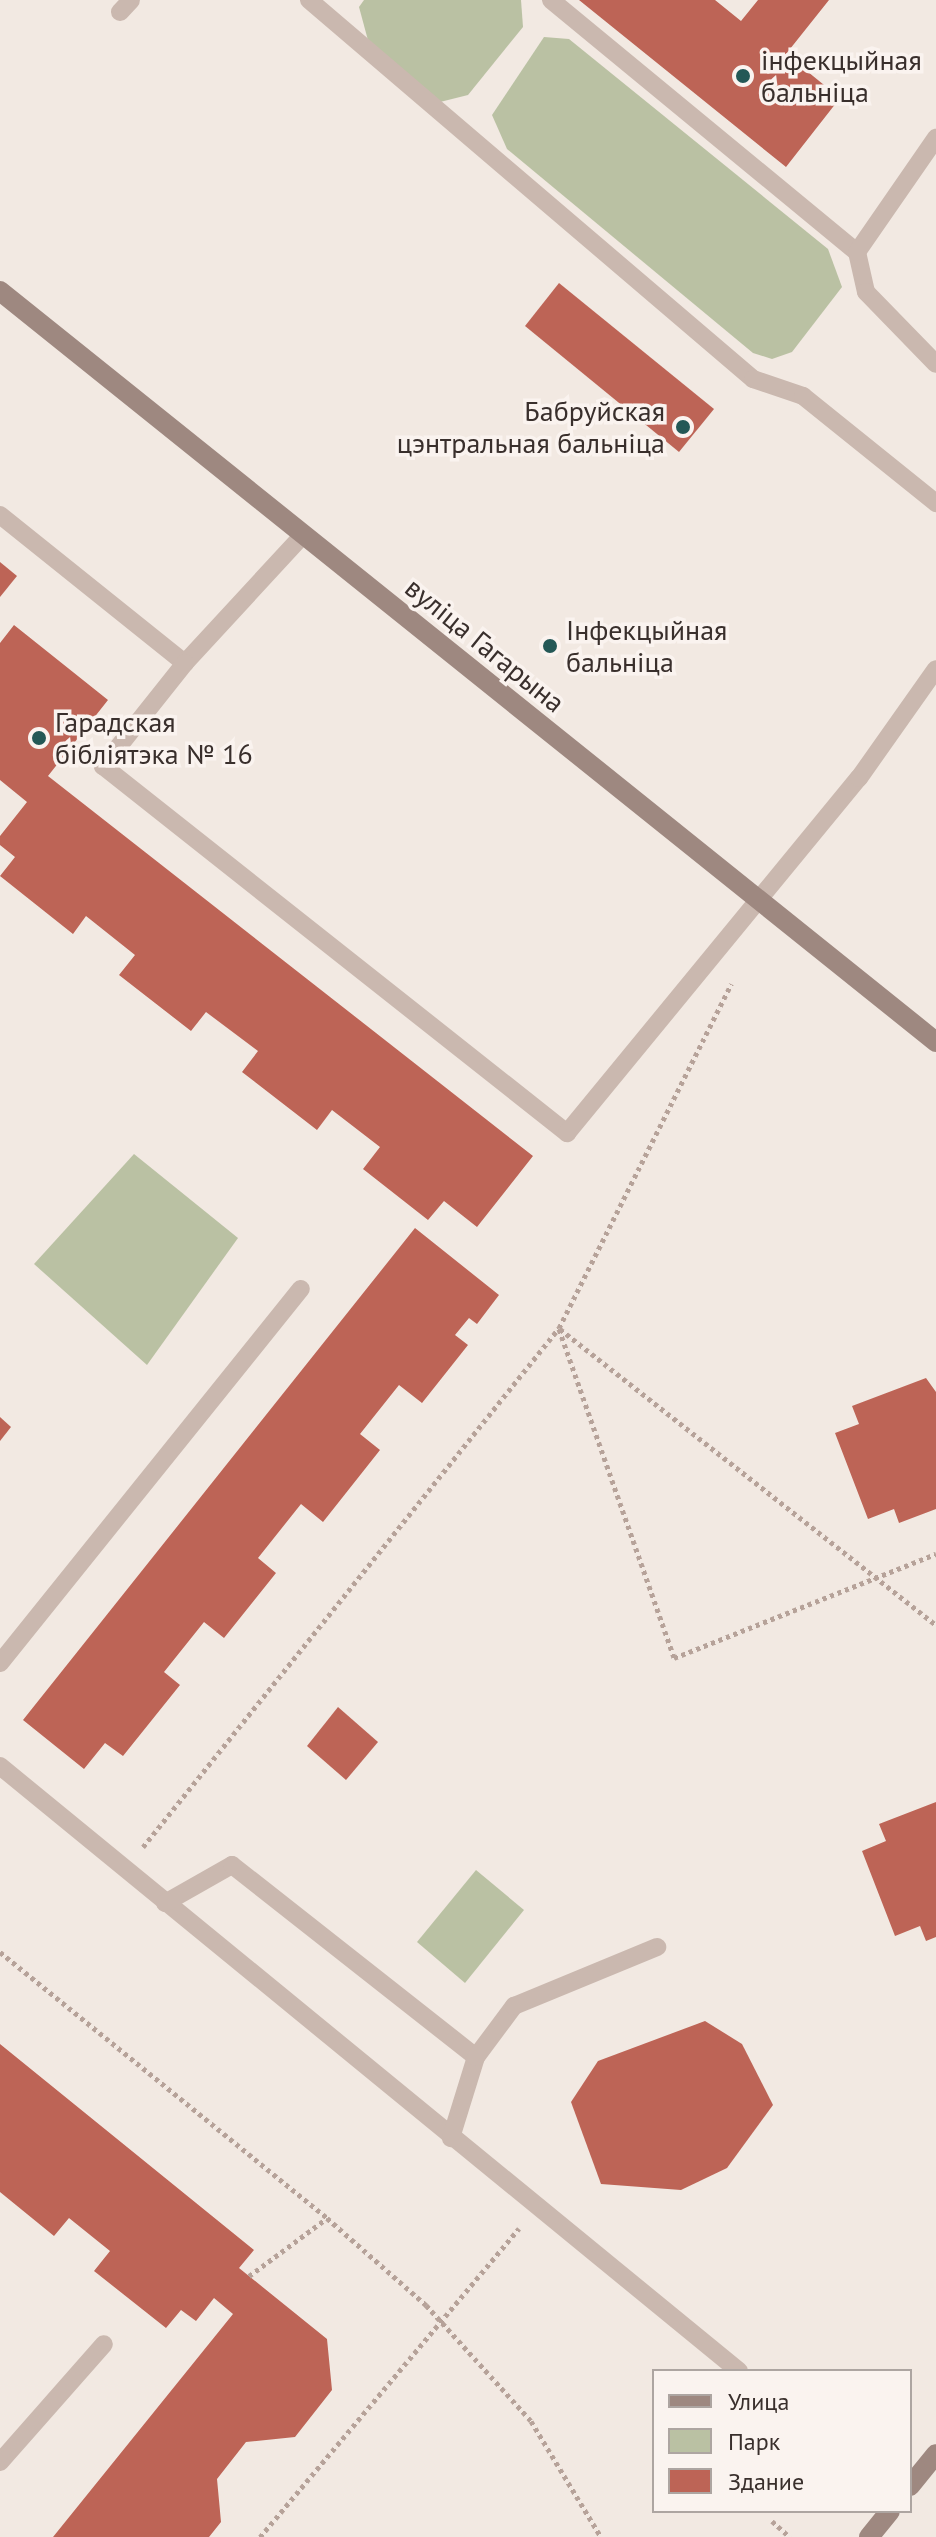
<!DOCTYPE html>
<meta charset="utf-8">
<style>
body{margin:0}
#map{position:relative;width:936px;height:2537px;overflow:hidden;background:#f2e9e2;font-family:"PT Sans",sans-serif}
div>[style]{position:absolute}
.green>*{inset:0;background:#bac1a3}
.building>*{inset:0;background:#bd6456}
.path>*{height:5px;margin-top:-2.5px;transform-origin:0;background:repeating-linear-gradient(90deg,#b6a299 0 4px,transparent 0 8px)}
.lane>*{height:18px;margin:-9px;padding:0 9px;transform-origin:9px;border-radius:9px;background:#cab8af}
.secondary>*{height:20px;margin:-10px;padding:0 10px;transform-origin:10px;border-radius:10px;background:#9e8880}
.dots>*{width:22px;height:22px;translate:-50% -50%;box-sizing:border-box;border:4px solid #faf3ef;border-radius:50%}
span{translate:-50% -50%;white-space:nowrap;text-align:center;line-height:1.15;-webkit-text-stroke:7px #faf3ef;paint-order:stroke}
.poi-label{font-size:28px;color:#392f2c}
.left{translate:0 -50%;text-align:left}
.right{translate:-100% -50%;text-align:right}
.street-label{font-size:28px;color:#392f2c}
.legend{position:absolute;left:652px;top:2369px;width:260px;height:144px;box-sizing:border-box;background:#faf3ef;border:2px solid #ada5a1;margin:0;padding:10px 14px;list-style:none;font-size:24px;color:#392f2c}
.legend li{display:flex;align-items:center;gap:16px;height:40px}
.legend b{width:40px;border:2px solid #ada5a1}
</style>
<div id="map">
<div class="green">
<i style="clip-path:polygon(364px 0,521px 0,523px 27px,468px 95px,440px 102px,369px 44px,359px 7px)"></i>
<i style="clip-path:polygon(544px 37px,569px 39px,828px 249px,842px 287px,792px 352px,772px 359px,753px 353px,507px 149px,492px 115px)"></i>
<i style="clip-path:polygon(134px 1154px,238px 1238px,147px 1365px,34px 1264px)"></i>
<i style="clip-path:polygon(476px 1870px,524px 1910px,465px 1983px,417px 1942px)"></i>
</div>
<div class="building">
<i style="clip-path:polygon(579px 0,715px 0,741px 21px,758px 0,829px 0,786px 54px,840px 98px,786px 167px)"></i>
<i style="clip-path:polygon(559px 283px,714px 409px,679px 452px,525px 326px)"></i>
<i style="clip-path:polygon(0 562px,17px 576px,0 597px)"></i>
<i style="clip-path:polygon(14px 625px,108px 700px,48px 776px,533px 1156px,477px 1227px,444px 1201px,428px 1220px,363px 1169px,380px 1147px,332px 1110px,317px 1130px,242px 1072px,258px 1051px,206px 1012px,191px 1031px,119px 975px,135px 955px,86px 916px,73px 934px,0 876px,15px 857px,0 845px,0 836px,27px 802px,0 780px,0 643px)"></i>
<i style="clip-path:polygon(415px 1228px,499px 1295px,477px 1324px,469px 1318px,455px 1335px,468px 1345px,422px 1403px,399px 1385px,360px 1434px,380px 1450px,323px 1522px,301px 1504px,258px 1558px,276px 1573px,224px 1638px,204px 1622px,164px 1672px,180px 1685px,123px 1756px,105px 1743px,84px 1769px,23px 1720px)"></i>
<i style="clip-path:polygon(926px 1378px,936px 1392px,936px 1509px,899px 1523px,894px 1509px,868px 1519px,835px 1433px,859px 1424px,852px 1406px)"></i>
<i style="clip-path:polygon(0 1417px,11px 1427px,0 1441px)"></i>
<i style="clip-path:polygon(338px 1707px,378px 1742px,346px 1780px,307px 1746px)"></i>
<i style="clip-path:polygon(936px 1802px,936px 1937px,926px 1941px,920px 1926px,895px 1936px,862px 1851px,886px 1841px,879px 1824px)"></i>
<i style="clip-path:polygon(705px 2021px,742px 2044px,773px 2105px,727px 2168px,681px 2190px,601px 2184px,571px 2102px,598px 2061px)"></i>
<i style="clip-path:polygon(0 2044px,254px 2250px,239px 2268px,327px 2339px,332px 2390px,295px 2437px,246px 2442px,217px 2479px,221px 2522px,209px 2537px,53px 2537px,233px 2314px,214px 2298px,196px 2321px,181px 2310px,166px 2328px,94px 2271px,110px 2251px,69px 2218px,54px 2236px,0 2192px)"></i>
</div>
<div class="path">
<i style="left:559px;top:1329px;width:349px;rotate:70.7deg"></i>
<i style="left:674px;top:1658px;width:282px;rotate:-21.7deg"></i>
<i style="left:560px;top:1329px;width:479px;rotate:38.2deg"></i>
<i style="left:143px;top:1847px;width:665px;rotate:-51.29deg"></i>
<i style="left:559px;top:1328px;width:385px;rotate:-63.4deg"></i>
<i style="left:0;top:1952px;width:422px;rotate:39.1deg"></i>
<i style="left:327px;top:2218px;width:132px;rotate:41.3deg"></i>
<i style="left:426px;top:2305px;width:156px;rotate:47.8deg"></i>
<i style="left:531px;top:2421px;width:135px;rotate:58.9deg"></i>
<i style="left:249px;top:2276px;width:97px;rotate:-36.6deg"></i>
<i style="left:772px;top:2521px;width:24px;rotate:42deg"></i>
<i style="left:260px;top:2537px;width:403px;rotate:-50deg"></i>
</div>
<div class="lane">
<i style="left:309px;top:0;width:584px;rotate:40.48deg"></i>
<i style="left:753px;top:379px;width:53px;rotate:18.8deg"></i>
<i style="left:803px;top:396px;width:171px;rotate:38.8deg"></i>
<i style="left:551px;top:0;width:396px;rotate:39.5deg"></i>
<i style="left:857px;top:252px;width:41px;rotate:77.3deg"></i>
<i style="left:866px;top:292px;width:100px;rotate:45.8deg"></i>
<i style="left:120px;top:12px;width:16px;rotate:-47deg"></i>
<i style="left:857px;top:252px;width:139px;rotate:-55.3deg"></i>
<i style="left:0;top:515px;width:237px;rotate:38.7deg"></i>
<i style="left:303px;top:535px;width:174px;rotate:132.7deg"></i>
<i style="left:185px;top:663px;width:132px;rotate:128.5deg"></i>
<i style="left:103px;top:766px;width:592px;rotate:38.34deg"></i>
<i style="left:567px;top:1133px;width:460px;rotate:-50.6deg"></i>
<i style="left:859px;top:778px;width:133px;rotate:-54.8deg"></i>
<i style="left:0;top:1663px;width:480px;rotate:-51.2deg"></i>
<i style="left:0;top:1766px;width:955px;rotate:39.31deg"></i>
<i style="left:165px;top:1903px;width:77px;rotate:-29.6deg"></i>
<i style="left:232px;top:1865px;width:310px;rotate:38.2deg"></i>
<i style="left:476px;top:2057px;width:85px;rotate:107.2deg"></i>
<i style="left:476px;top:2057px;width:64px;rotate:-53.3deg"></i>
<i style="left:514px;top:2006px;width:155px;rotate:-22.4deg"></i>
<i style="left:0;top:2462px;width:157px;rotate:-48.6deg"></i>
</div>
<div class="secondary">
<i style="left:0;top:291px;width:1200px;rotate:38.74deg"></i>
<i style="left:910px;top:2486px;width:41px;rotate:-50.9deg"></i>
<i style="left:869px;top:2537px;width:33px;rotate:-51deg"></i>
</div>
<div class="dots">
<i style="left:743px;top:76px;background:#245856"></i>
<i style="left:683px;top:427px;background:#245856"></i>
<i style="left:550px;top:646px;background:#245856"></i>
<i style="left:39px;top:738px;background:#245856"></i>
</div>
<div class="poi-label">
<span class="left" style="left:761px;top:76px">інфекцыйная<br>бальніца</span>
<span class="right" style="left:665px;top:427px">Бабруйская<br>цэнтральная бальніца</span>
<span class="left" style="left:566px;top:646px">Інфекцыйная<br>бальніца</span>
<span class="left" style="left:55px;top:738px">Гарадская<br>бібліятэка № 16</span>
</div>
<div class="street-label">
<span style="left:485px;top:645px;rotate:39deg">вуліца Гагарына</span>
</div>
<ul class="legend">
<li><b style="height:10px;background:#9e8880"></b>Улица</li>
<li><b style="height:22px;background:#bac1a3"></b>Парк</li>
<li><b style="height:22px;background:#bd6456"></b>Здание</li>
</ul>
</div>
